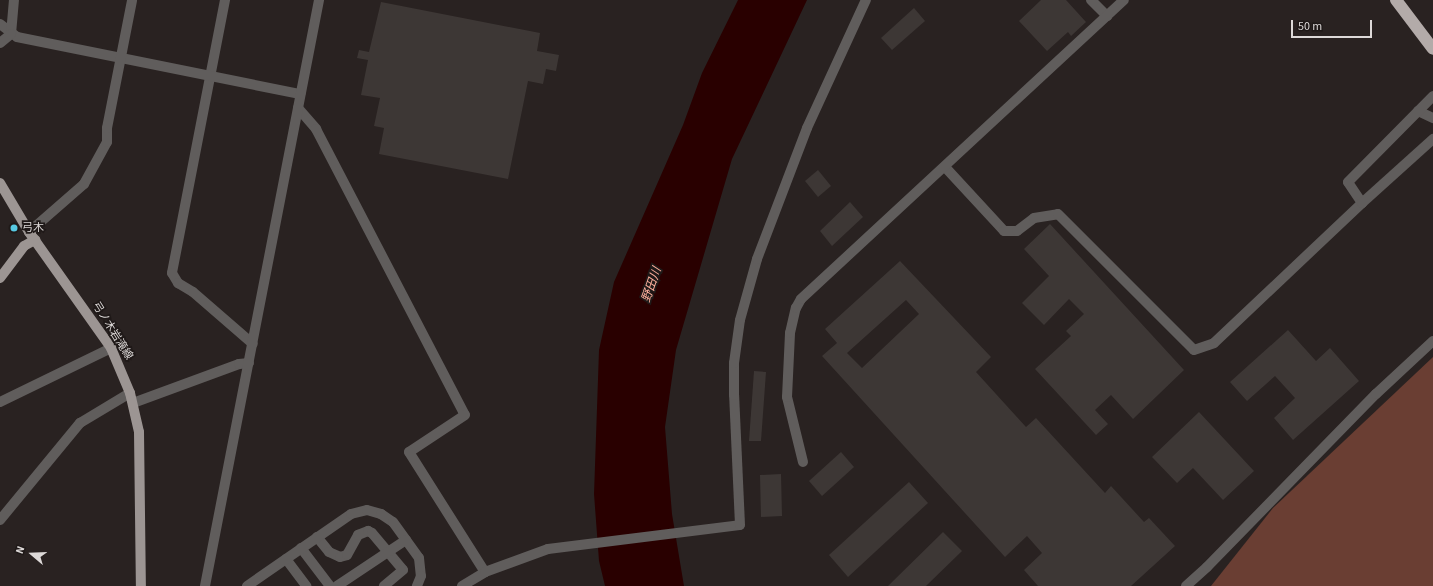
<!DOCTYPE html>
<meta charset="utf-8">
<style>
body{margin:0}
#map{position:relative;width:1433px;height:586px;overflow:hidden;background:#292221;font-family:"Source Sans 3","Noto Sans JP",sans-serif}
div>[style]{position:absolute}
.green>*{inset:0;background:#6a3e33}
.water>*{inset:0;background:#290000}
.building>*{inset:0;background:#3d3735}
.minor>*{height:10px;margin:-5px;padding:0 5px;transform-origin:5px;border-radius:5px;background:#605d5c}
.major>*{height:10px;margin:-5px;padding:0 5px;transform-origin:5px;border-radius:5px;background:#9c9593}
.highway>*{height:12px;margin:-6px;padding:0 6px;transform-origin:6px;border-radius:6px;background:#b3aba9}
.dots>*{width:11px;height:11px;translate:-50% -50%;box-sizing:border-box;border:2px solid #1f1918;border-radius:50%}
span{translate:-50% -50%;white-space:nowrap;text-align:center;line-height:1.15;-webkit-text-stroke:3.5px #1f1918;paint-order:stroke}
.poi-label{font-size:11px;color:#ddd9d8}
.left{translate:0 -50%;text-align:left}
.street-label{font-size:11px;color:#ddd9d8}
.water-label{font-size:12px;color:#fdae9b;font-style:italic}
.north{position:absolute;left:12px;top:534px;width:40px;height:40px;-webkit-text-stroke:3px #1f1918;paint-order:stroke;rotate:289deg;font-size:11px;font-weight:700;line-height:16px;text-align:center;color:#ddd9d8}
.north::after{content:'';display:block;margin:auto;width:14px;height:18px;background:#ddd9d8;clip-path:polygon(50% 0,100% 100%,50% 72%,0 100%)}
.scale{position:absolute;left:1291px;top:20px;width:81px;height:18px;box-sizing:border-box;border:2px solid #ddd9d8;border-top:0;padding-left:5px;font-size:12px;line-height:14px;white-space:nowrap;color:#ddd9d8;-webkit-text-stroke:3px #1f1918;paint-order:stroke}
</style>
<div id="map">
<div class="green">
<i style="clip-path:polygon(1433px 357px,1433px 586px,1211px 586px,1273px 508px)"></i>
</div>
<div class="water">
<i style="clip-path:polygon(738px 0,807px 0,732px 159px,676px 350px,665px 427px,672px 514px,684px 586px,605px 586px,599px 561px,594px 494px,599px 350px,614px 282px,683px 125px,702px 73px)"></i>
</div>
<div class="building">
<i style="clip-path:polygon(1041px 0,1066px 0,1086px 22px,1071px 36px,1068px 32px,1047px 51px,1019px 21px)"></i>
<i style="clip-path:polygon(381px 2px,540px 33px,537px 51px,559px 55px,556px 71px,546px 69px,543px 84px,528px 81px,508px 179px,379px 154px,384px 128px,374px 126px,380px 98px,361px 95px,368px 60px,357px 58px,359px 50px,369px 52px)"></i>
<i style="clip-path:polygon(914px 8px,925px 21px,892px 50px,881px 38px)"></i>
<i style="clip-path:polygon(818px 170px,831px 186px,818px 197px,805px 181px)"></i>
<i style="clip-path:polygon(850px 202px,863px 217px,832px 246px,820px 231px)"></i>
<i style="clip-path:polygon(1050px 224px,1184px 370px,1133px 419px,1111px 395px,1095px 410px,1108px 424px,1096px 435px,1035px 369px,1071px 336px,1066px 331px,1084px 314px,1069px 299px,1044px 325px,1022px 303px,1049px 276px,1024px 249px)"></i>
<i style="clip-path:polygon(evenodd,900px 261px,991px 357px,976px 372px,1026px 427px,1036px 418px,1105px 493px,1111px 486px,1144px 522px,1149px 518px,1175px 546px,1131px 586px,1038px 586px,1024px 570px,1042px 553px,1027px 536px,1005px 557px,822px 356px,837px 343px,825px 329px,900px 261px,906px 300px,919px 314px,862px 368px,847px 353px,906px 300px)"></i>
<i style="clip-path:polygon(1288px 330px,1316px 361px,1330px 348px,1359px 381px,1293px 440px,1274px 418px,1295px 398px,1275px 376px,1247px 401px,1230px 382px)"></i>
<i style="clip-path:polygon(754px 371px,766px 372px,761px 441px,749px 441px)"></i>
<i style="clip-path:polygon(1199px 412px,1254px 471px,1223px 500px,1193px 468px,1177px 483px,1152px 457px)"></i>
<i style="clip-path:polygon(841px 452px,854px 467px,822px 496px,809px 481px)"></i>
<i style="clip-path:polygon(781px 474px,782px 516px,761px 517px,760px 475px)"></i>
<i style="clip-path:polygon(909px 482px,928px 503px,848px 577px,829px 555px)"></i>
<i style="clip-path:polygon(943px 532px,962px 551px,926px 586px,888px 586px)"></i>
</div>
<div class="minor">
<i style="left:225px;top:0;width:278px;rotate:101deg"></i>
<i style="left:172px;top:273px;width:12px;rotate:59deg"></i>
<i style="left:178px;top:283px;width:17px;rotate:31deg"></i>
<i style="left:193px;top:292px;width:79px;rotate:40.9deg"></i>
<i style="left:1091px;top:0;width:23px;rotate:45deg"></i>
<i style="left:0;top:24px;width:21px;rotate:37deg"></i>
<i style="left:17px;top:37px;width:289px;rotate:11.4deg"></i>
<i style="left:11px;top:34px;width:34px;rotate:-85deg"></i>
<i style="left:0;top:43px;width:14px;rotate:-39deg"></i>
<i style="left:298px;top:108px;width:28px;rotate:49deg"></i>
<i style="left:316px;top:129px;width:322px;rotate:62.5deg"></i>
<i style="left:465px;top:415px;width:67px;rotate:146.5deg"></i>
<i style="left:409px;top:452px;width:142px;rotate:57.7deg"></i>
<i style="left:1418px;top:111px;width:17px;rotate:25deg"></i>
<i style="left:945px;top:167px;width:87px;rotate:47.3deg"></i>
<i style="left:1004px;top:231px;width:13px"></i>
<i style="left:1017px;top:231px;width:21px;rotate:-37deg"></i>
<i style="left:1034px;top:218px;width:24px;rotate:-9deg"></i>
<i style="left:1058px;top:214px;width:192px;rotate:45deg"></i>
<i style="left:1194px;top:350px;width:21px;rotate:-19deg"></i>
<i style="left:1214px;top:343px;width:204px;rotate:-43.4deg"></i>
<i style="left:1362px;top:203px;width:25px;rotate:-124deg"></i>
<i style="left:1348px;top:182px;width:121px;rotate:-45.3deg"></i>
<i style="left:1362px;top:203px;width:96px;rotate:-42deg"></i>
<i style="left:29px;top:232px;width:73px;rotate:-41.1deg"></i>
<i style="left:84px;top:184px;width:48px;rotate:-61.3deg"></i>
<i style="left:107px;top:142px;width:14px;rotate:-90deg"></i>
<i style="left:107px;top:128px;width:130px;rotate:-78.9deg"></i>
<i style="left:0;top:402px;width:123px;rotate:-25.9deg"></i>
<i style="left:133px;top:403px;width:113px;rotate:-20.2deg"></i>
<i style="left:239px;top:364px;width:10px;rotate:-6deg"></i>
<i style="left:803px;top:462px;width:67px;rotate:-103.8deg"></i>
<i style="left:787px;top:397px;width:64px;rotate:-87.3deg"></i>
<i style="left:790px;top:333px;width:26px;rotate:-77deg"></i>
<i style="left:796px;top:308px;width:10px;rotate:-61deg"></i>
<i style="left:801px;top:299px;width:440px;rotate:-42.8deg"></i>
<i style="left:0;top:520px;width:126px;rotate:-50.5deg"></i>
<i style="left:80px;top:423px;width:58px;rotate:-31deg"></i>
<i style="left:317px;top:537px;width:19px;rotate:51deg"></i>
<i style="left:329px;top:552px;width:12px;rotate:24deg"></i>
<i style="left:340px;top:557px;width:7px;rotate:-16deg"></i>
<i style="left:347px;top:555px;width:23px;rotate:-61deg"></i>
<i style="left:358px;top:535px;width:11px;rotate:-22deg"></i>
<i style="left:368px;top:531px;width:4px;rotate:27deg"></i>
<i style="left:372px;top:533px;width:48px;rotate:50deg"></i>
<i style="left:403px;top:570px;width:25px;rotate:140deg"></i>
<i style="left:301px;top:548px;width:48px;rotate:52.7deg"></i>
<i style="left:286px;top:559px;width:34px;rotate:53deg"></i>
<i style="left:205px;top:586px;width:597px;rotate:-78.99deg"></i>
<i style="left:247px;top:586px;width:126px;rotate:-34.7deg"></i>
<i style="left:351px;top:514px;width:16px;rotate:-14deg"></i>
<i style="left:367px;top:510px;width:15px;rotate:16deg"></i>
<i style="left:381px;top:514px;width:14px;rotate:34deg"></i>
<i style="left:393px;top:522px;width:44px;rotate:54.2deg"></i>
<i style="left:419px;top:558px;width:18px;rotate:84deg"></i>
<i style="left:421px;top:576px;width:11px;rotate:112deg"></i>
<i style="left:337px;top:586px;width:83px;rotate:-33.7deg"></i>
<i style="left:462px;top:586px;width:27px;rotate:-31deg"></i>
<i style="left:485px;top:572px;width:67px;rotate:-20.1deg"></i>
<i style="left:548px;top:549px;width:193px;rotate:-7.1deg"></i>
<i style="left:740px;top:525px;width:130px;rotate:-92.6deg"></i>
<i style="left:734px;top:395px;width:32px;rotate:-90deg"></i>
<i style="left:734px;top:363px;width:43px;rotate:-82.1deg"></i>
<i style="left:740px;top:320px;width:63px;rotate:-74.4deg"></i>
<i style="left:757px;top:259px;width:140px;rotate:-69.1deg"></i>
<i style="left:807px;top:128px;width:141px;rotate:-65.3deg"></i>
<i style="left:1186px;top:586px;width:28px;rotate:-42deg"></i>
<i style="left:1207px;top:567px;width:242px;rotate:-45.7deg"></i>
<i style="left:1376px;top:394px;width:78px;rotate:-42.9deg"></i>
</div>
<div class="major">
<i style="left:0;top:183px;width:57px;rotate:59.4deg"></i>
<i style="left:29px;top:232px;width:142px;rotate:54.7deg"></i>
<i style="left:111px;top:348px;width:49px;rotate:67.1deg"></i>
<i style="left:130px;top:393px;width:40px;rotate:77deg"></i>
<i style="left:139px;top:432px;width:154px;rotate:89.3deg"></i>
<i style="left:0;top:278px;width:40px;rotate:-53deg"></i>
<i style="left:24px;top:246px;width:13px;rotate:-29deg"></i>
</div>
<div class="highway">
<i style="left:1396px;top:0;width:61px;rotate:52.9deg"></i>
</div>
<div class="dots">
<i style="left:14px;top:228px;background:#57c9e2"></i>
</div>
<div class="poi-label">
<span class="left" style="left:22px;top:228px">弓木</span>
</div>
<div class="street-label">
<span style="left:112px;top:331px;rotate:58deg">弓ノ木岩滝線</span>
</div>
<div class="water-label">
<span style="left:652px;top:285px;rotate:-71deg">野田川</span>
</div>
<div class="north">N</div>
<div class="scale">50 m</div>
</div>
